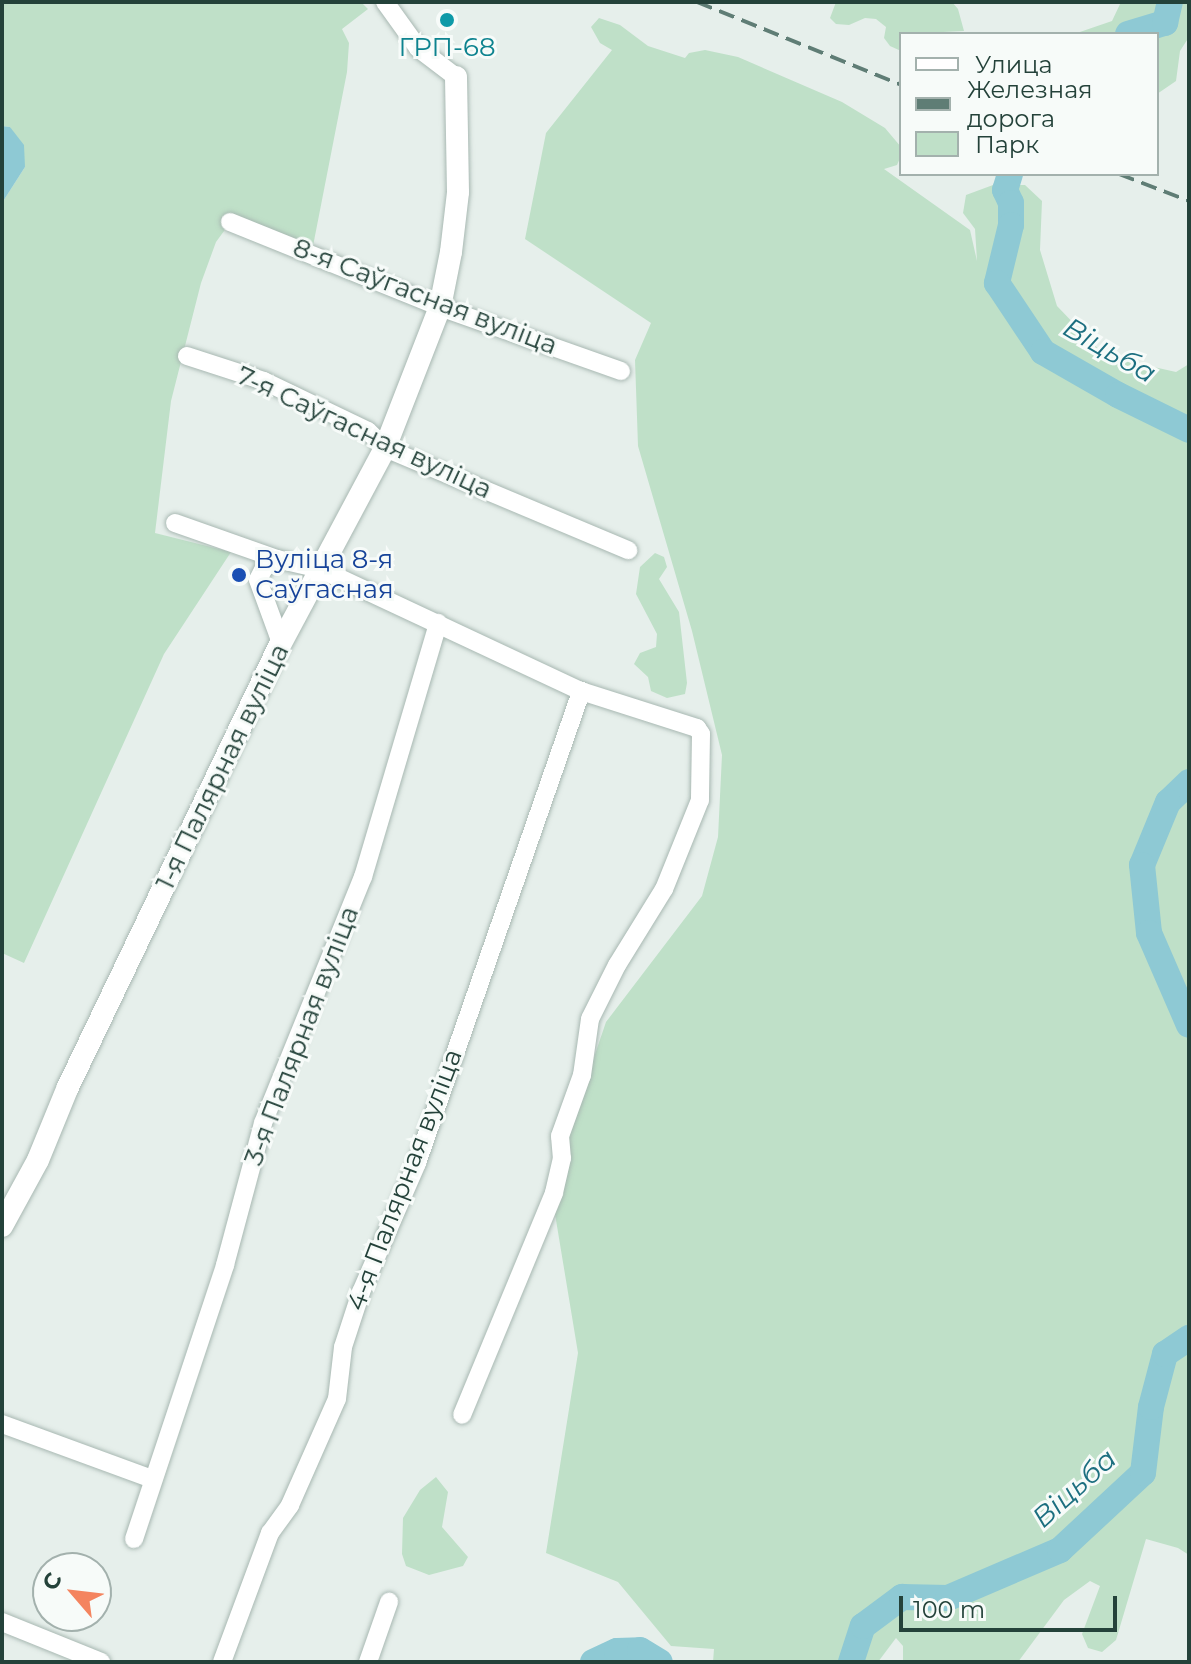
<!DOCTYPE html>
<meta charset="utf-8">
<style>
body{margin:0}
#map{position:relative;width:1191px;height:1664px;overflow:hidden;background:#e6efeb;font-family:Montserrat,sans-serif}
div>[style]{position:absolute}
.green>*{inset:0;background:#bfe0c8}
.water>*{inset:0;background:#8ec9d4}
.river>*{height:26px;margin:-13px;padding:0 13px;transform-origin:13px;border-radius:13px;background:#8ec9d4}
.roads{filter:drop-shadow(0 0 2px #a8b8b2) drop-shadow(0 0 2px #a8b8b2)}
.minor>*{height:18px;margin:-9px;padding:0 9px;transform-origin:9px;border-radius:9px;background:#fff}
.tertiary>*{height:22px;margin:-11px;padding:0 11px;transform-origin:11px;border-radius:11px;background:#fff}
.rail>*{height:4px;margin-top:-2px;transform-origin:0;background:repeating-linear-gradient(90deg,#5f7d75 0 16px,transparent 0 24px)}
.dots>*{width:22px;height:22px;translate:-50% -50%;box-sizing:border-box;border:4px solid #f7fbf9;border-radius:50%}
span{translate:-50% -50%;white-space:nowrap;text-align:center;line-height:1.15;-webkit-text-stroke:6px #f7fbf9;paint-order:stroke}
.culture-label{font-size:26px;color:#0d838f}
.street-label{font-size:26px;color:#24423a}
.transit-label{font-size:26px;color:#164399}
.left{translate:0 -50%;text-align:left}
.water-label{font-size:28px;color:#1c6f80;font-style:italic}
.frame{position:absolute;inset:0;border:4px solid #24423a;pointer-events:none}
.legend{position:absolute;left:899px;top:32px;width:260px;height:144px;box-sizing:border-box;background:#f7fbf9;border:2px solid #a3b1ad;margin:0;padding:10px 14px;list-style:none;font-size:24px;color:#24423a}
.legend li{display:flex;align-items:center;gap:16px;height:40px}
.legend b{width:40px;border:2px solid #a3b1ad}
.north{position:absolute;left:32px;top:1552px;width:80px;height:80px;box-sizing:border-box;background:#f7fbf9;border:2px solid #a3b1ad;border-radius:50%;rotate:298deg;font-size:22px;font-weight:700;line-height:32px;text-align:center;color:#24423a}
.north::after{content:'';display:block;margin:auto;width:28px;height:36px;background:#f4845f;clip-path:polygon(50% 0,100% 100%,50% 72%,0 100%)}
.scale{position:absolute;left:899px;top:1596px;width:218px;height:36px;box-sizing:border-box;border:4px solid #24423a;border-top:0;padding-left:10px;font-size:24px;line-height:28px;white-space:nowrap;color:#24423a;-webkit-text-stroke:6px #f7fbf9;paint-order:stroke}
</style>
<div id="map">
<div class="green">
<i style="clip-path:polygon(2px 2px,361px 2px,368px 9px,342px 29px,349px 43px,347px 72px,313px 246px,235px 216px,216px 242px,201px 283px,171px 401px,155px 533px,231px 552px,164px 654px,24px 963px,2px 953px,2px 203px,25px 167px,10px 127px,2px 126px)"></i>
<i style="clip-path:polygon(836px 2px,952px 2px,958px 9px,964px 31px,901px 34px,901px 51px,890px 46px,884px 38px,886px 27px,876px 19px,865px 18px,849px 25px,836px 24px,830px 18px)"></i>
<i style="clip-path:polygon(1121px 2px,1189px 2px,1189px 37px,1180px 51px,1176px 81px,1157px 94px,1157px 34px,1074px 34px,1112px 21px)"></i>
<i style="clip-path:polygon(599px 18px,620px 25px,648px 46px,685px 58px,689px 53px,705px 50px,738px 57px,842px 102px,885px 128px,901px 147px,901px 156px,897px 165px,884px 169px,970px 230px,977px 261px,975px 229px,963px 213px,966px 195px,993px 185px,1025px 185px,1042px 201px,1040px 250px,1057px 306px,1105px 356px,1176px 372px,1189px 364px,1189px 1555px,1178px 1548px,1146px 1539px,1116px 1640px,1102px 1652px,1088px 1648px,1082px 1634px,1100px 1586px,1090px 1581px,1064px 1600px,1018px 1662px,903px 1662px,903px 1646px,896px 1638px,878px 1662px,713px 1662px,714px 1649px,671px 1646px,618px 1582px,546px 1553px,578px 1353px,555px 1214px,571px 1125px,606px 1022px,702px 896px,718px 837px,722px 755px,692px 631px,638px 446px,635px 360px,651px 323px,525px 239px,546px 133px,612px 50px,600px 43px,591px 27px)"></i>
<i style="clip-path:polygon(655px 553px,664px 557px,667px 567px,659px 579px,679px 612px,687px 683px,685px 694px,667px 698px,651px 691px,648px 677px,634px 664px,640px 653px,656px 647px,657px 634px,636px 594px,640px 567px)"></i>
<i style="clip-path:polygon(436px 1477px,448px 1492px,442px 1527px,468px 1557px,463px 1566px,429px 1575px,406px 1566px,402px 1554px,403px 1518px,420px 1490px)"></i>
</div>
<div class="water">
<i style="clip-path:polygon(2px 126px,10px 127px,24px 145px,25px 167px,2px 203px)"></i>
</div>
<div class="river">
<i style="left:1128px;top:34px;width:39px;rotate:-17deg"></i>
<i style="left:1165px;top:23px;width:22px;rotate:-77deg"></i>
<i style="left:1010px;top:174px;width:17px;rotate:107deg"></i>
<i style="left:1005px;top:190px;width:14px;rotate:65deg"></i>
<i style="left:1011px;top:203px;width:22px;rotate:90deg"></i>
<i style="left:1011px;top:225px;width:60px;rotate:103.6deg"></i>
<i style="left:997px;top:283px;width:83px;rotate:56.3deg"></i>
<i style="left:1043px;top:352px;width:86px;rotate:29.8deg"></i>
<i style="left:1118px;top:395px;width:79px;rotate:26.2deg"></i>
<i style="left:1189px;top:782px;width:29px;rotate:136deg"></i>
<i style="left:1168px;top:802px;width:68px;rotate:112.4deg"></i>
<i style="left:1142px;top:865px;width:68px;rotate:84.1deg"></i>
<i style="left:1149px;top:933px;width:100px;rotate:66.5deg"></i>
<i style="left:593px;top:1662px;width:26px;rotate:-25deg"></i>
<i style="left:617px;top:1651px;width:23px;rotate:-2deg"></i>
<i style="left:640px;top:1650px;width:23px;rotate:31deg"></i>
<i style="left:851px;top:1662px;width:38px;rotate:-72deg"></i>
<i style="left:863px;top:1626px;width:49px;rotate:-36.6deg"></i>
<i style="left:902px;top:1597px;width:46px;rotate:1.2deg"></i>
<i style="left:948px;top:1598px;width:122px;rotate:-23.2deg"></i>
<i style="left:1060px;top:1550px;width:113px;rotate:-42.9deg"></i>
<i style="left:1143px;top:1473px;width:66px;rotate:-83.1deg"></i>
<i style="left:1151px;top:1407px;width:55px;rotate:-75.2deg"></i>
<i style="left:1165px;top:1354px;width:29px;rotate:-34deg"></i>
</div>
<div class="roads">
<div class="minor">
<i style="left:385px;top:2px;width:57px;rotate:54.3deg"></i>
<i style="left:418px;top:48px;width:48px;rotate:37.3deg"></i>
<i style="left:230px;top:222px;width:227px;rotate:22deg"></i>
<i style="left:440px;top:307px;width:192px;rotate:19.5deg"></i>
<i style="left:187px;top:356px;width:81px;rotate:18deg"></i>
<i style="left:264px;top:381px;width:115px;rotate:25.7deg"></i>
<i style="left:368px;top:431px;width:24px;rotate:45deg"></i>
<i style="left:385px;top:448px;width:264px;rotate:22.8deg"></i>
<i style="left:175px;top:523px;width:108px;rotate:19.4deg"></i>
<i style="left:277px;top:559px;width:44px;rotate:13.1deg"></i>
<i style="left:320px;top:569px;width:288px;rotate:25.1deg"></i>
<i style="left:581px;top:691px;width:122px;rotate:17.7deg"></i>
<i style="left:697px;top:728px;width:7px;rotate:56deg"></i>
<i style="left:701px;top:734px;width:66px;rotate:90.9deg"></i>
<i style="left:700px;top:800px;width:96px;rotate:112deg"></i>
<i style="left:664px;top:889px;width:89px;rotate:121.7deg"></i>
<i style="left:617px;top:965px;width:60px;rotate:116.6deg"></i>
<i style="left:590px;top:1019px;width:57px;rotate:98.1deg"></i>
<i style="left:582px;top:1075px;width:65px;rotate:109.8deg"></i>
<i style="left:560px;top:1136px;width:22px;rotate:85deg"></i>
<i style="left:562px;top:1158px;width:36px;rotate:103deg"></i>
<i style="left:554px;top:1193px;width:240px;rotate:112.5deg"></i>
<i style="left:277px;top:559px;width:16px;rotate:145deg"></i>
<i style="left:264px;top:568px;width:13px;rotate:117deg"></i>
<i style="left:258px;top:580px;width:67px;rotate:69.9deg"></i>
<i style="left:2px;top:1424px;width:160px;rotate:20.1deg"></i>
<i style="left:134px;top:1539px;width:289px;rotate:-71.6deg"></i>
<i style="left:225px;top:1265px;width:147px;rotate:-75deg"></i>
<i style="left:263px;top:1123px;width:266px;rotate:-67.9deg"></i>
<i style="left:363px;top:877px;width:265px;rotate:-73.5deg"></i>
<i style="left:2px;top:1622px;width:107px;rotate:22deg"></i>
<i style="left:222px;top:1662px;width:138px;rotate:-69.6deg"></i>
<i style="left:270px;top:1533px;width:34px;rotate:-54deg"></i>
<i style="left:290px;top:1505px;width:116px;rotate:-66.1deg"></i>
<i style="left:337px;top:1399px;width:52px;rotate:-83.4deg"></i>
<i style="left:343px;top:1347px;width:58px;rotate:-71.9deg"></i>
<i style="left:361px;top:1292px;width:141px;rotate:-66.5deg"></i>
<i style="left:417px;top:1163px;width:500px;rotate:-70.8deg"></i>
<i style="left:368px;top:1662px;width:64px;rotate:-70.7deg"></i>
</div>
<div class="tertiary">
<i style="left:2px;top:1226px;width:75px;rotate:-61.4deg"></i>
<i style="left:38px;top:1160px;width:79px;rotate:-67.7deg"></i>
<i style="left:68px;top:1087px;width:492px;rotate:-64.4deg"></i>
<i style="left:281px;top:643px;width:221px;rotate:-61.9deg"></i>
<i style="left:385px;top:448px;width:151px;rotate:-68.7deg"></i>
<i style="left:440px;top:307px;width:56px;rotate:-78.7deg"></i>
<i style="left:451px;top:252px;width:60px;rotate:-83.3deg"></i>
<i style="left:458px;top:192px;width:115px;rotate:-91deg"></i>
</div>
</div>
<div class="rail">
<i style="left:697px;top:2px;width:220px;rotate:22.1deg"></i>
<i style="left:1119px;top:174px;width:75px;rotate:21.1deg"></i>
</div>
<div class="dots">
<i style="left:447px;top:20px;background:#0f9aa8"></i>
<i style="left:239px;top:575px;background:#1a4fb4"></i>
</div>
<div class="culture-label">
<span style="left:447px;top:48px">ГРП-68</span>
</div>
<div class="street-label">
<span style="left:425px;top:297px;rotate:21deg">8-я Саўгасная вуліца</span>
<span style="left:364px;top:433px;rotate:25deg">7-я Саўгасная вуліца</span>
<span style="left:223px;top:767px;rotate:-64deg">1-я Палярная вуліца</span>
<span style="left:302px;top:1036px;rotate:-69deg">3-я Палярная вуліца</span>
<span style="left:405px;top:1180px;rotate:-69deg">4-я Палярная вуліца</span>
</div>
<div class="transit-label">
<span class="left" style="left:255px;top:575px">Вуліца 8-я<br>Саўгасная</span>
</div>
<div class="water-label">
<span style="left:1110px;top:350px;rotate:30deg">Віцьба</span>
<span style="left:1074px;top:1488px;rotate:-42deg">Віцьба</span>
</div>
<div class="frame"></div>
<ul class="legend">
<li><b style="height:10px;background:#fff"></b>Улица</li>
<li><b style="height:10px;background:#5f7d75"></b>Железная дорога</li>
<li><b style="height:22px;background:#bfe0c8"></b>Парк</li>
</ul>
<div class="north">С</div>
<div class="scale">100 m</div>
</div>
